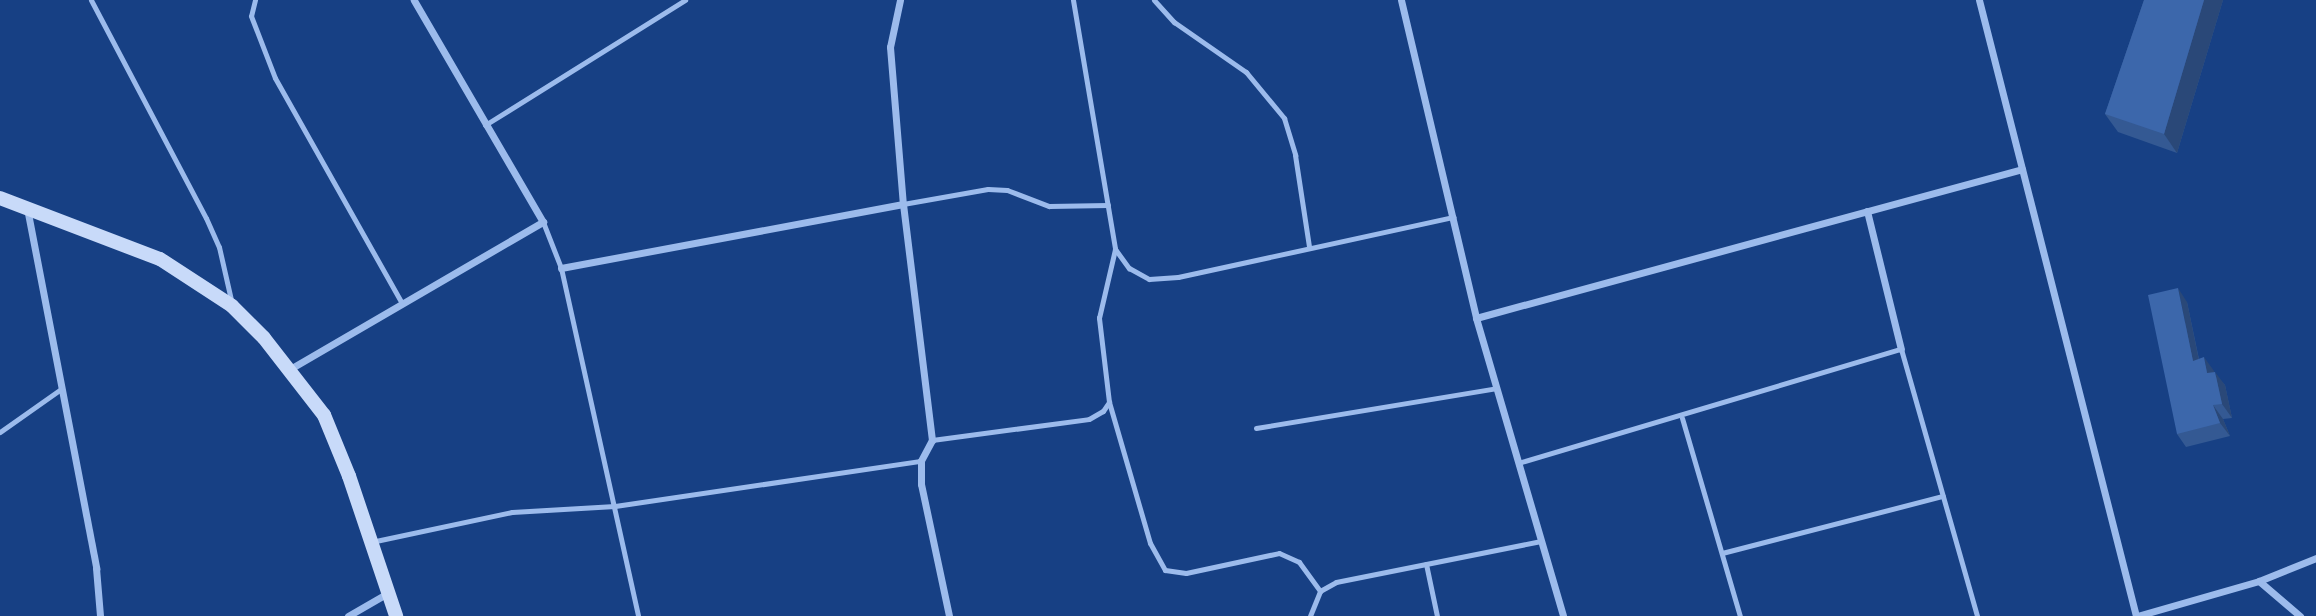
<!DOCTYPE html>
<style>
body{margin:0}
#map{position:relative;width:2316px;height:616px;overflow:hidden;background:#174084;font-family:Quicksand,sans-serif}
div>[style]{position:absolute}
.lane>*{height:5px;margin:-2.5px;padding:0 2.5px;transform-origin:2.5px;border-radius:2.5px;background:#9cbbec}
.street>*{height:7px;margin:-3.5px;padding:0 3.5px;transform-origin:3.5px;border-radius:3.5px;background:#9cbbec}
.secondary>*{height:14px;margin:-7px;padding:0 7px;transform-origin:7px;border-radius:7px;background:#c8daf9}
.wall>*{inset:0;background:#345993}
.shaded-wall>*{inset:0;background:#2a4878}
.building>*{inset:0;background:#3c67ab}
span{translate:-50% -50%;white-space:nowrap;text-align:center;line-height:1.15;-webkit-text-stroke:5px #174084;paint-order:stroke}
</style>
<div id="map">
<div class="lane">
<i style="left:91px;top:0;width:246px;rotate:62.2deg"></i>
<i style="left:206px;top:218px;width:32px;rotate:66deg"></i>
<i style="left:219px;top:247px;width:54px;rotate:77.2deg"></i>
<i style="left:255px;top:0;width:16px;rotate:104deg"></i>
<i style="left:251px;top:16px;width:66px;rotate:68.8deg"></i>
<i style="left:275px;top:78px;width:258px;rotate:60.6deg"></i>
<i style="left:1073px;top:0;width:253px;rotate:80.4deg"></i>
<i style="left:1115px;top:249px;width:24px;rotate:54deg"></i>
<i style="left:1129px;top:268px;width:23px;rotate:29deg"></i>
<i style="left:1149px;top:279px;width:29px;rotate:-4deg"></i>
<i style="left:1178px;top:277px;width:282px;rotate:-12.3deg"></i>
<i style="left:1154px;top:0;width:30px;rotate:48deg"></i>
<i style="left:1174px;top:22px;width:88px;rotate:34.8deg"></i>
<i style="left:1246px;top:72px;width:60px;rotate:50.4deg"></i>
<i style="left:1284px;top:118px;width:39px;rotate:73deg"></i>
<i style="left:1295px;top:155px;width:92px;rotate:81.3deg"></i>
<i style="left:485px;top:125px;width:236px;rotate:-32deg"></i>
<i style="left:903px;top:204px;width:86px;rotate:-10deg"></i>
<i style="left:988px;top:189px;width:19px;rotate:3deg"></i>
<i style="left:1007px;top:190px;width:45px;rotate:20.9deg"></i>
<i style="left:1049px;top:206px;width:59px;rotate:-1deg"></i>
<i style="left:543px;top:222px;width:49px;rotate:68.6deg"></i>
<i style="left:561px;top:268px;width:356px;rotate:77.5deg"></i>
<i style="left:1109px;top:402px;width:147px;rotate:73.8deg"></i>
<i style="left:1150px;top:543px;width:31px;rotate:61deg"></i>
<i style="left:1165px;top:570px;width:21px;rotate:8deg"></i>
<i style="left:1186px;top:573px;width:95px;rotate:-12.1deg"></i>
<i style="left:1279px;top:553px;width:22px;rotate:24deg"></i>
<i style="left:1299px;top:562px;width:36px;rotate:54deg"></i>
<i style="left:1682px;top:418px;width:206px;rotate:73.7deg"></i>
<i style="left:1256px;top:428px;width:244px;rotate:-9.4deg"></i>
<i style="left:0;top:432px;width:75px;rotate:-35.2deg"></i>
<i style="left:932px;top:440px;width:158px;rotate:-7.6deg"></i>
<i style="left:1089px;top:419px;width:16px;rotate:-30deg"></i>
<i style="left:1103px;top:411px;width:11px;rotate:-56deg"></i>
<i style="left:1109px;top:402px;width:85px;rotate:-96.8deg"></i>
<i style="left:1099px;top:318px;width:71px;rotate:-76.9deg"></i>
<i style="left:1518px;top:463px;width:400px;rotate:-16.6deg"></i>
<i style="left:1901px;top:349px;width:278px;rotate:74.1deg"></i>
<i style="left:371px;top:542px;width:144px;rotate:-12deg"></i>
<i style="left:512px;top:512px;width:103px;rotate:-3.3deg"></i>
<i style="left:615px;top:506px;width:309px;rotate:-8.4deg"></i>
<i style="left:1722px;top:553px;width:228px;rotate:-14.5deg"></i>
<i style="left:1426px;top:564px;width:53px;rotate:78.1deg"></i>
<i style="left:1310px;top:616px;width:27px;rotate:-68deg"></i>
<i style="left:1320px;top:591px;width:18px;rotate:-29deg"></i>
<i style="left:1336px;top:582px;width:209px;rotate:-11.3deg"></i>
</div>
<div class="street">
<i style="left:900px;top:0;width:48px;rotate:102deg"></i>
<i style="left:890px;top:47px;width:158px;rotate:85.3deg"></i>
<i style="left:903px;top:204px;width:238px;rotate:83deg"></i>
<i style="left:932px;top:440px;width:24px;rotate:118deg"></i>
<i style="left:921px;top:461px;width:23px;rotate:90deg"></i>
<i style="left:921px;top:484px;width:135px;rotate:78deg"></i>
<i style="left:1401px;top:0;width:327px;rotate:76.7deg"></i>
<i style="left:1476px;top:318px;width:310px;rotate:73.7deg"></i>
<i style="left:1979px;top:0;width:636px;rotate:75.7deg"></i>
<i style="left:27px;top:208px;width:367px;rotate:79.1deg"></i>
<i style="left:96px;top:568px;width:48px;rotate:85.2deg"></i>
<i style="left:1867px;top:211px;width:142px;rotate:76.2deg"></i>
<i style="left:561px;top:268px;width:348px;rotate:-10.6deg"></i>
<i style="left:1476px;top:318px;width:566px;rotate:-15.26deg"></i>
<i style="left:290px;top:369px;width:293px;rotate:-30.2deg"></i>
<i style="left:543px;top:222px;width:257px;rotate:-120.2deg"></i>
<i style="left:2259px;top:581px;width:54px;rotate:40.5deg"></i>
<i style="left:348px;top:616px;width:44px;rotate:-30.1deg"></i>
<i style="left:2137px;top:616px;width:127px;rotate:-16deg"></i>
<i style="left:2259px;top:581px;width:61px;rotate:-22deg"></i>
</div>
<div class="secondary">
<i style="left:0;top:198px;width:171px;rotate:20.9deg"></i>
<i style="left:160px;top:259px;width:86px;rotate:33.1deg"></i>
<i style="left:232px;top:306px;width:45px;rotate:45deg"></i>
<i style="left:264px;top:338px;width:98px;rotate:52.1deg"></i>
<i style="left:324px;top:415px;width:66px;rotate:67.7deg"></i>
<i style="left:349px;top:476px;width:148px;rotate:71.4deg"></i>
</div>
<div class="wall">
<i style="clip-path:polygon(2144px 0,2223px 0,2177px 153px,2118px 132px,2105px 114px)"></i>
<i style="clip-path:polygon(2187px 302px,2199px 359px,2225px 385px,2232px 418px,2223px 419px,2230px 436px,2186px 447px,2177px 434px)"></i>
</div>
<div class="shaded-wall">
<i style="clip-path:polygon(2204px 0,2223px 0,2177px 153px,2164px 134px)"></i>
<i style="clip-path:polygon(2178px 288px,2187px 302px,2202px 375px,2193px 361px)"></i>
<i style="clip-path:polygon(2204px 357px,2214px 371px,2217px 387px,2207px 373px)"></i>
<i style="clip-path:polygon(2215px 372px,2225px 385px,2232px 418px,2222px 404px)"></i>
<i style="clip-path:polygon(2213px 405px,2223px 419px,2230px 436px,2220px 423px)"></i>
</div>
<div class="building">
<i style="clip-path:polygon(2144px 0,2204px 0,2164px 134px,2105px 114px)"></i>
<i style="clip-path:polygon(2178px 288px,2193px 361px,2204px 357px,2207px 373px,2215px 372px,2222px 404px,2213px 405px,2220px 423px,2177px 434px,2148px 295px)"></i>
</div>
</div>
